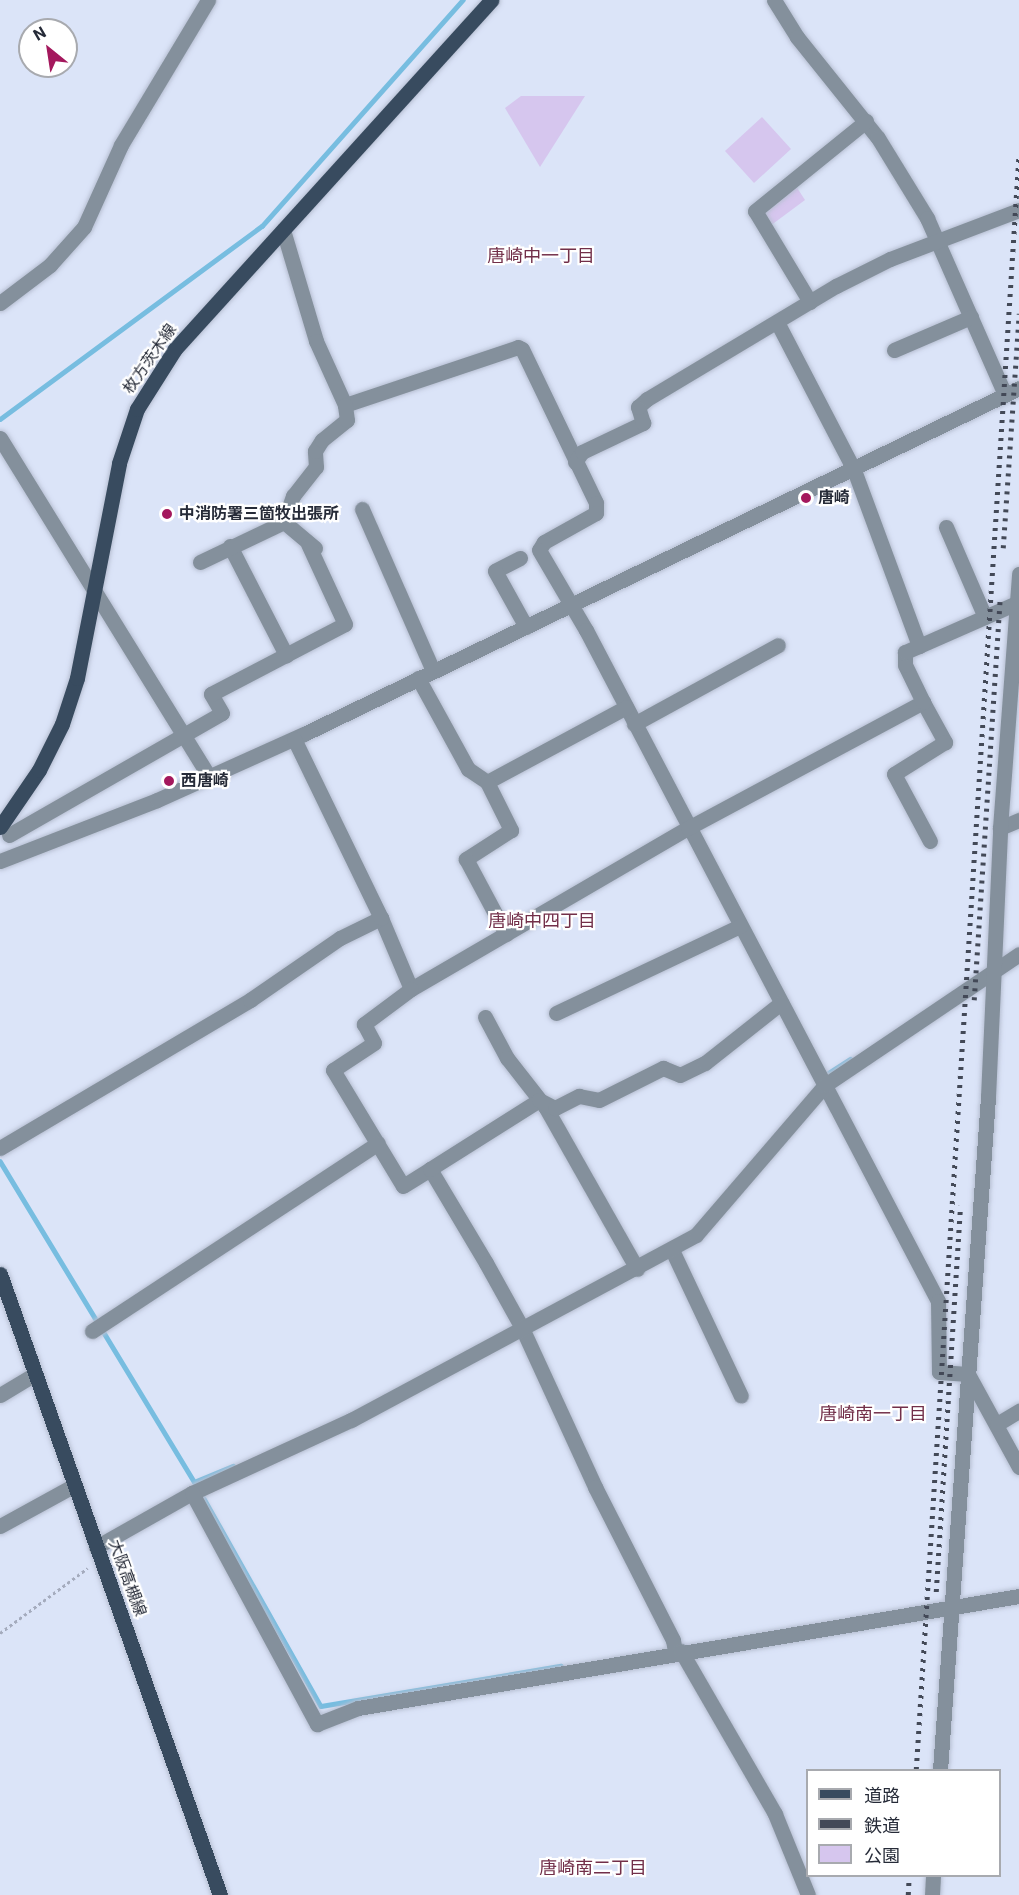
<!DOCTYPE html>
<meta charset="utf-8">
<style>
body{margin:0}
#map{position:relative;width:1019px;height:1895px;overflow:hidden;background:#dbe4f8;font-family:Roboto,"Noto Sans JP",sans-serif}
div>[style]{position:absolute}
.green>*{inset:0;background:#d6c6ee}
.stream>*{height:4.5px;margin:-2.25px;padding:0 2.25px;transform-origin:2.25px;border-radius:2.25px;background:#77bde0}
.path>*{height:3px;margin-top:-1.5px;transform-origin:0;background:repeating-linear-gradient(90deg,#a4abbd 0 3px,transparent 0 6px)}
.roads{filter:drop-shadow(0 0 2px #b7bfd2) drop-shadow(0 0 2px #b7bfd2)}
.minor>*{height:15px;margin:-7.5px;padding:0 7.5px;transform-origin:7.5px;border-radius:7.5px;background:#84909c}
.major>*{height:15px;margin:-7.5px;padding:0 7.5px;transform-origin:7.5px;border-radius:7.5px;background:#384b5f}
.rail>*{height:4.5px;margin-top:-2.25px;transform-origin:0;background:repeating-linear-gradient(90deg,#434957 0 3px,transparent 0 9px)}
.dots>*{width:16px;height:16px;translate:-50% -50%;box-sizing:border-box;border:3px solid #fff;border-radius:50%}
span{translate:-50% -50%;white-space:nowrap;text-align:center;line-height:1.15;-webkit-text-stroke:4.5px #fff;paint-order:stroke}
.street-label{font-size:16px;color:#262b38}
.poi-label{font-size:16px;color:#262b38;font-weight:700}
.left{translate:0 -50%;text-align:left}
.neighbourhood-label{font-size:18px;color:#722f49}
.legend{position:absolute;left:806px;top:1769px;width:195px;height:108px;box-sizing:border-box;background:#fff;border:2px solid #a8aaaf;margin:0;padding:8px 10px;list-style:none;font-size:18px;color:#262b38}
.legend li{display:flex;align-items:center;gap:12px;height:30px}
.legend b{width:30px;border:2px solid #a8aaaf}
.north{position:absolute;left:18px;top:18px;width:60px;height:60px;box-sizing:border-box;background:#fff;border:2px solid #a8aaaf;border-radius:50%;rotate:330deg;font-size:16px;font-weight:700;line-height:24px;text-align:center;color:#262b38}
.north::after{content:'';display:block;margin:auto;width:21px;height:27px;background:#a4185d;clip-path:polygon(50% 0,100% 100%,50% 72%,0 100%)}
</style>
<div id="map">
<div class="green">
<i style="clip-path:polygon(521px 96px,585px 96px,540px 167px,505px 108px)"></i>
<i style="clip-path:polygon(762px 117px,791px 149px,754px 183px,725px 151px)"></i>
<i style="clip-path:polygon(794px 183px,805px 200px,770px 226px,761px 211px)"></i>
</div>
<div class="stream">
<i style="left:0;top:419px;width:325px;rotate:-36.4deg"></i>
<i style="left:262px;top:226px;width:302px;rotate:-48.4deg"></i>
<i style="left:824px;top:1076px;width:31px;rotate:-33deg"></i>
<i style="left:0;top:1161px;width:382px;rotate:58.8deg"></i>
<i style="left:198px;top:1488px;width:250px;rotate:60.6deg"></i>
<i style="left:321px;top:1706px;width:243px;rotate:-9.5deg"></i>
<i style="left:194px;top:1482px;width:42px;rotate:-22.3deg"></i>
</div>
<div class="path">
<i style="left:0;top:1633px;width:109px;rotate:-36.5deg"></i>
</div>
<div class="roads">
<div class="minor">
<i style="left:774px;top:0;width:44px;rotate:58.1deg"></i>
<i style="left:797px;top:37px;width:129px;rotate:51.3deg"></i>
<i style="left:878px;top:138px;width:94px;rotate:58.5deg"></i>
<i style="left:927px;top:218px;width:193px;rotate:66.2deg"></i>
<i style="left:283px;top:230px;width:116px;rotate:73.4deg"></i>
<i style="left:316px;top:341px;width:70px;rotate:65.6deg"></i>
<i style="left:345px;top:405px;width:182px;rotate:-18.5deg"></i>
<i style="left:518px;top:347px;width:4px;rotate:27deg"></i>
<i style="left:522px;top:349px;width:171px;rotate:64.3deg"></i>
<i style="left:596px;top:503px;width:10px;rotate:90deg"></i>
<i style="left:596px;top:513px;width:60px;rotate:150.9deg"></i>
<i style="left:544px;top:542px;width:9px;rotate:122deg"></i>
<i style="left:539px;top:550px;width:93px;rotate:59.6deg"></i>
<i style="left:586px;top:630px;width:758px;rotate:62.32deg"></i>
<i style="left:938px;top:1301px;width:71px;rotate:89.2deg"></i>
<i style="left:939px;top:1372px;width:29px;rotate:4deg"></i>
<i style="left:968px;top:1374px;width:106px;rotate:61.3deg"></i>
<i style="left:810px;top:302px;width:106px;rotate:-121.1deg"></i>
<i style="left:755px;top:211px;width:143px;rotate:-39deg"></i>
<i style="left:0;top:303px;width:63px;rotate:-37.2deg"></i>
<i style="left:50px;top:265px;width:51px;rotate:-48.2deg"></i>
<i style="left:84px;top:227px;width:90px;rotate:-65.7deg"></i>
<i style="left:121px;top:145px;width:169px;rotate:-59deg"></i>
<i style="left:777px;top:322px;width:167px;rotate:62.5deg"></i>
<i style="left:854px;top:470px;width:188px;rotate:69.7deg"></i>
<i style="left:894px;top:350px;width:84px;rotate:-23.2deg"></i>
<i style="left:0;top:438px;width:398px;rotate:58.3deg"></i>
<i style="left:575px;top:462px;width:12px;rotate:-55deg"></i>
<i style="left:582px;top:452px;width:68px;rotate:-25.4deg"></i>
<i style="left:643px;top:423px;width:17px;rotate:-107deg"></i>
<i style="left:638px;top:407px;width:12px;rotate:-42deg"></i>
<i style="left:647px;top:399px;width:220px;rotate:-30.9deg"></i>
<i style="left:836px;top:286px;width:60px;rotate:-26.6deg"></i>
<i style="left:890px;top:259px;width:138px;rotate:-20.8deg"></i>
<i style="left:362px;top:509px;width:177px;rotate:66.3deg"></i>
<i style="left:946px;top:527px;width:98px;rotate:66.6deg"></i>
<i style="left:230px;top:546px;width:123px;rotate:62.8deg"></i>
<i style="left:315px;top:548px;width:40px;rotate:-140deg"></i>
<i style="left:284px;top:522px;width:28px;rotate:-71deg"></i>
<i style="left:293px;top:496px;width:37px;rotate:-52deg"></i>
<i style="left:316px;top:467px;width:16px;rotate:-94deg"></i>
<i style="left:315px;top:451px;width:13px;rotate:-58deg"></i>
<i style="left:322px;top:440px;width:32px;rotate:-39deg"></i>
<i style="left:347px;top:420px;width:15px;rotate:-98deg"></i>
<i style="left:520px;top:558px;width:28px;rotate:153deg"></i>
<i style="left:495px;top:571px;width:64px;rotate:61deg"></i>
<i style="left:200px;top:562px;width:93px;rotate:-25.5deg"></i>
<i style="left:418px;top:678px;width:104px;rotate:61.2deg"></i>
<i style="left:468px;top:769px;width:23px;rotate:34deg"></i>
<i style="left:487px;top:782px;width:158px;rotate:-28.3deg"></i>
<i style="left:923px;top:702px;width:46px;rotate:61.2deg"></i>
<i style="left:945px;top:742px;width:60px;rotate:147.9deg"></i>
<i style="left:894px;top:774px;width:76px;rotate:61.8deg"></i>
<i style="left:634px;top:724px;width:164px;rotate:-28.7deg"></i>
<i style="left:487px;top:782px;width:54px;rotate:63.4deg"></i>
<i style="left:511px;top:830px;width:54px;rotate:147.2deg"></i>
<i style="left:466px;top:859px;width:85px;rotate:61.9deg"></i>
<i style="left:1000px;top:828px;width:21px;rotate:-23deg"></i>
<i style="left:9px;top:835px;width:245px;rotate:-29.8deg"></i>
<i style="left:222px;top:713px;width:22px;rotate:-120deg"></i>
<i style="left:211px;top:694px;width:151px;rotate:-27.6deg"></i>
<i style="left:345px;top:624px;width:88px;rotate:-114.8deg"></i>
<i style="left:0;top:861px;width:168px;rotate:-21.2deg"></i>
<i style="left:157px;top:800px;width:161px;rotate:-24.2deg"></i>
<i style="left:304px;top:734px;width:794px;rotate:-25.82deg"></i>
<i style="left:381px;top:918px;width:77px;rotate:67.1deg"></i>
<i style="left:411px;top:989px;width:320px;rotate:-30.2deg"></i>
<i style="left:688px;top:828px;width:267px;rotate:-28.2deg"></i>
<i style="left:923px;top:702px;width:41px;rotate:-115.9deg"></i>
<i style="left:905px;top:665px;width:13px;rotate:-90deg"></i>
<i style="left:905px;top:652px;width:124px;rotate:-23.7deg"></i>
<i style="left:411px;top:989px;width:59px;rotate:143.3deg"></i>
<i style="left:364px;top:1024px;width:21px;rotate:62deg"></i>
<i style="left:374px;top:1043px;width:49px;rotate:146.6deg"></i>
<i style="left:333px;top:1070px;width:135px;rotate:58.9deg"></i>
<i style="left:403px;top:1186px;width:32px;rotate:-32deg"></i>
<i style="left:430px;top:1169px;width:109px;rotate:59.2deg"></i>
<i style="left:486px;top:1263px;width:74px;rotate:61deg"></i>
<i style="left:522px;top:1328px;width:175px;rotate:65.3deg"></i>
<i style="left:595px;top:1487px;width:172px;rotate:63deg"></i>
<i style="left:673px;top:1640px;width:11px;rotate:80deg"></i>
<i style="left:556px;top:1013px;width:204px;rotate:-25.3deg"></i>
<i style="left:485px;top:1017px;width:47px;rotate:61.8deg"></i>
<i style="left:507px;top:1058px;width:63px;rotate:52deg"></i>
<i style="left:546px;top:1108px;width:185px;rotate:60.5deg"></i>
<i style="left:0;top:1148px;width:291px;rotate:-30.6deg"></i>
<i style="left:250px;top:1000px;width:109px;rotate:-34.6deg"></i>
<i style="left:340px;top:938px;width:46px;rotate:-26deg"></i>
<i style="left:381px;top:918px;width:199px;rotate:-115.9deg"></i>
<i style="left:430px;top:1169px;width:129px;rotate:-32.3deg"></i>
<i style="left:539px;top:1100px;width:18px;rotate:27deg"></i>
<i style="left:555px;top:1108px;width:27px;rotate:-27deg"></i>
<i style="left:579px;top:1096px;width:20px;rotate:11deg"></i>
<i style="left:599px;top:1100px;width:72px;rotate:-26.6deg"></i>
<i style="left:663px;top:1068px;width:18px;rotate:22deg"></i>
<i style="left:680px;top:1075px;width:28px;rotate:-26deg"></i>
<i style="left:705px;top:1063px;width:97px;rotate:-38.3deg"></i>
<i style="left:672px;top:1250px;width:161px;rotate:64.7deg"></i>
<i style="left:92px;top:1331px;width:342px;rotate:-33.3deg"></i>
<i style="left:0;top:1395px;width:41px;rotate:-31deg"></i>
<i style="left:997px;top:1424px;width:26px;rotate:-31deg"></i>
<i style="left:192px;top:1493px;width:175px;rotate:-24.7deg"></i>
<i style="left:351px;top:1420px;width:391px;rotate:-28.2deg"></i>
<i style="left:696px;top:1235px;width:198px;rotate:-49.3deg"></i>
<i style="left:825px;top:1085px;width:234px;rotate:-34deg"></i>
<i style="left:0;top:1526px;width:85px;rotate:-28.7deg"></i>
<i style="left:96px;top:1547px;width:110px;rotate:-29.4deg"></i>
<i style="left:192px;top:1493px;width:263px;rotate:61.6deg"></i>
<i style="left:317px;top:1724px;width:44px;rotate:-21.3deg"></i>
<i style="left:358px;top:1708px;width:670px;rotate:-9.62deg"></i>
<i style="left:681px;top:1651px;width:188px;rotate:60deg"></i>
<i style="left:775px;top:1814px;width:87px;rotate:67.8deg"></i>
<i style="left:940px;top:1770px;width:675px;rotate:-85.92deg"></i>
<i style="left:988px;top:1097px;width:269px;rotate:-87.4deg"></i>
<i style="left:1000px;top:828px;width:255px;rotate:-85.7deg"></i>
<i style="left:932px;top:1895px;width:19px;rotate:-87deg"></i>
</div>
<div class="major">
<i style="left:0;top:827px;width:69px;rotate:-55.6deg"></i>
<i style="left:39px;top:770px;width:51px;rotate:-63.4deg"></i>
<i style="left:62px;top:724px;width:48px;rotate:-71.9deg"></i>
<i style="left:77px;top:678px;width:219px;rotate:-78.9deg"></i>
<i style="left:119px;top:463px;width:57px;rotate:-71.6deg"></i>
<i style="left:137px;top:409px;width:71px;rotate:-57.7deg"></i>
<i style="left:175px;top:349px;width:471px;rotate:-47.8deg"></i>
<i style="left:0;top:1274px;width:659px;rotate:70.49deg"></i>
</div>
</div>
<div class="rail">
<i style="left:1003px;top:548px;width:235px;rotate:-86.1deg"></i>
<i style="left:974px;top:1000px;width:403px;rotate:-86.3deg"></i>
<i style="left:936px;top:1592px;width:387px;rotate:-86.4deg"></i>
<i style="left:916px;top:1770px;width:1620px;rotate:-86.36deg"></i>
<i style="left:908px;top:1895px;width:19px;rotate:-87deg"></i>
</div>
<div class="dots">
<i style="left:806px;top:498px;background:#a4185d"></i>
<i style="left:167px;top:514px;background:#a4185d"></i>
<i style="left:169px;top:781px;background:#a4185d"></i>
</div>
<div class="street-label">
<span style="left:150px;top:359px;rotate:-55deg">枚方茨木線</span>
<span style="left:127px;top:1578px;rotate:70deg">大阪高槻線</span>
</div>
<div class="poi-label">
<span class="left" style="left:818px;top:498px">唐崎</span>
<span class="left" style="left:179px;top:514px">中消防署三箇牧出張所</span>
<span class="left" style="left:181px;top:781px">西唐崎</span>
</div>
<div class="neighbourhood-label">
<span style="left:541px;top:256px">唐崎中一丁目</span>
<span style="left:542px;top:921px">唐崎中四丁目</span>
<span style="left:873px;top:1414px">唐崎南一丁目</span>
<span style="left:593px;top:1868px">唐崎南二丁目</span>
</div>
<ul class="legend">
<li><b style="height:8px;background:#384b5f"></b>道路</li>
<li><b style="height:8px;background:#434957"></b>鉄道</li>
<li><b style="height:16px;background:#d6c6ee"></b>公園</li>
</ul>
<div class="north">N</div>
</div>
